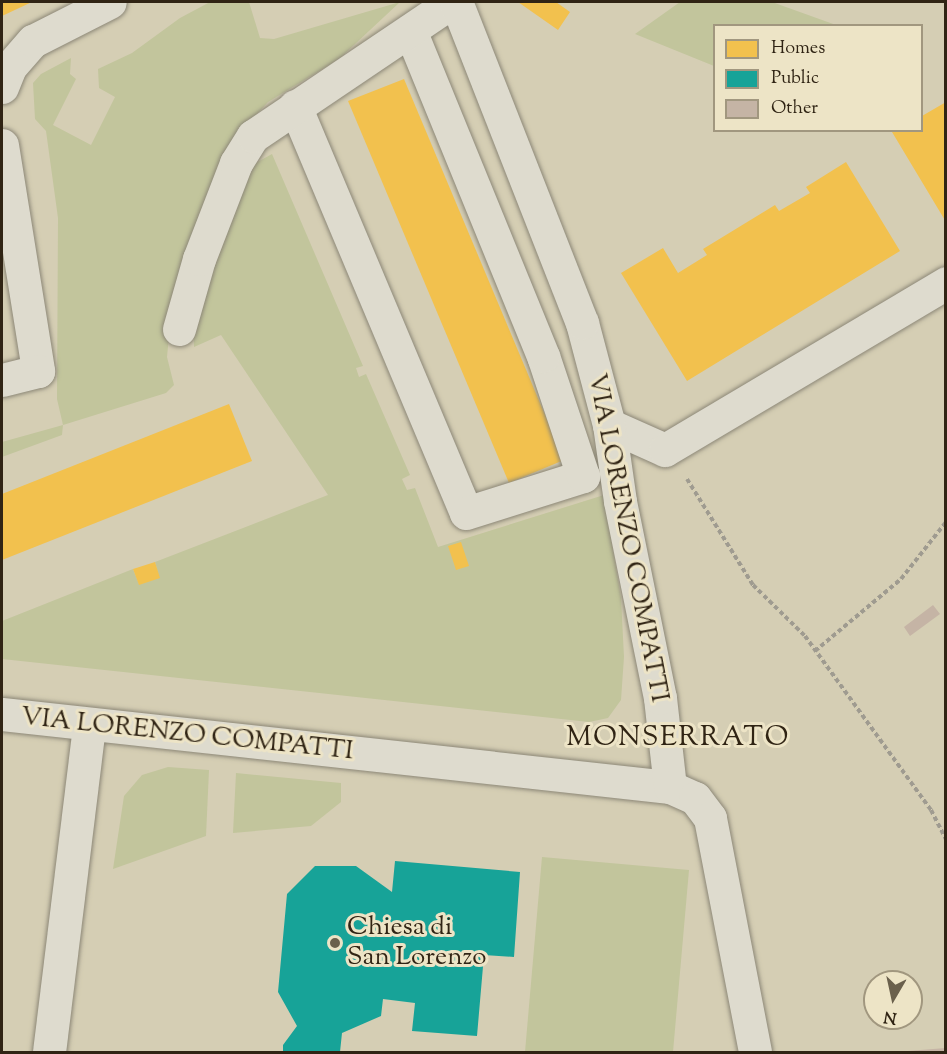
<!DOCTYPE html>
<style>
body{margin:0}
#map{position:relative;width:947px;height:1054px;overflow:hidden;background:#d5ceb4;font-family:"Sorts Mill Goudy",serif}
div>[style]{position:absolute}
.green>*{inset:0;background:#c2c59c}
.homes>*{inset:0;background:#f2c14e}
.public>*{inset:0;background:#17a398}
.building>*{inset:0;background:#c5b4a5}
.path>*{height:4px;margin-top:-2px;transform-origin:0;background:repeating-linear-gradient(90deg,#9f9b90 0 4.5px,transparent 0 7.5px)}
.roads{filter:drop-shadow(0 0 2px #8c8777) drop-shadow(0 0 2px #8c8777)}
.minor>*{height:33px;margin:-16.5px;padding:0 16.5px;transform-origin:16.5px;border-radius:16.5px;background:#dedbce}
.dots>*{width:16px;height:16px;translate:-50% -50%;box-sizing:border-box;border:3px solid #ede4c6;border-radius:50%}
span{translate:-50% -50%;white-space:nowrap;text-align:center;line-height:1.15;-webkit-text-stroke:6px #ede4c6;paint-order:stroke}
.street-label{font-size:26px;color:#302414}
.poi-label{font-size:26px;color:#302414}
.left{translate:0 -50%;text-align:left}
.quarter-label{font-size:28px;color:#302414;letter-spacing:1.5px}
.frame{position:absolute;inset:0;border:3px solid #302414;pointer-events:none}
.legend{position:absolute;left:713px;top:24px;width:210px;height:108px;box-sizing:border-box;background:#ede4c6;border:2px solid #a1977f;margin:0;padding:8px 10px;list-style:none;font-size:18px;color:#302414}
.legend li{display:flex;align-items:center;gap:12px;height:30px}
.legend b{width:30px;border:2px solid #a1977f}
.north{position:absolute;left:863px;top:970px;width:60px;height:60px;box-sizing:border-box;background:#ede4c6;border:2px solid #a1977f;border-radius:50%;rotate:189deg;font-size:16px;font-weight:700;line-height:24px;text-align:center;color:#302414}
.north::after{content:'';display:block;margin:auto;width:21px;height:27px;background:#6a604c;clip-path:polygon(50% 0,100% 100%,50% 72%,0 100%)}
</style>
<div id="map">
<div class="green">
<i style="clip-path:polygon(210px 2px,249px 2px,260px 38px,274px 39px,400px 2px,339px 59px,268px 102px,246px 126px,171px 315px,167px 357px,174px 385px,166px 393px,63px 425px,62px 435px,2px 457px,2px 442px,63px 425px,57px 399px,58px 218px,46px 131px,35px 119px,33px 83px,41px 74px,71px 58px,70px 74px,76px 79px,53px 125px,91px 145px,115px 97px,99px 88px,98px 69px,132px 53px,180px 18px)"></i>
<i style="clip-path:polygon(680px 2px,772px 2px,836px 25px,714px 26px,714px 66px,635px 34px)"></i>
<i style="clip-path:polygon(272px 154px,363px 366px,356px 368px,359px 377px,366px 374px,410px 475px,402px 479px,407px 490px,415px 488px,438px 547px,604px 495px,621px 598px,624px 657px,621px 700px,608px 718px,589px 722px,2px 659px,2px 621px,133px 569px,139px 584px,159px 577px,155px 562px,328px 495px,221px 335px,194px 347px,193px 311px,231px 209px,254px 164px)"></i>
<i style="clip-path:polygon(168px 767px,209px 770px,206px 836px,113px 869px,124px 796px,142px 775px)"></i>
<i style="clip-path:polygon(236px 773px,341px 783px,341px 802px,311px 826px,233px 833px)"></i>
<i style="clip-path:polygon(542px 857px,689px 870px,673px 1052px,525px 1052px)"></i>
</div>
<div class="homes">
<i style="clip-path:polygon(2px 2px,32px 2px,2px 16px)"></i>
<i style="clip-path:polygon(518px 2px,556px 2px,570px 12px,558px 30px)"></i>
<i style="clip-path:polygon(404px 79px,564px 460px,509px 483px,348px 101px)"></i>
<i style="clip-path:polygon(946px 102px,946px 222px,892px 132px,922px 130px,922px 116px)"></i>
<i style="clip-path:polygon(846px 162px,900px 251px,687px 381px,621px 273px,663px 248px,678px 273px,707px 255px,703px 249px,775px 205px,779px 211px,810px 193px,806px 187px)"></i>
<i style="clip-path:polygon(229px 404px,252px 461px,2px 560px,2px 494px)"></i>
<i style="clip-path:polygon(461px 542px,469px 566px,456px 570px,448px 546px)"></i>
<i style="clip-path:polygon(155px 562px,160px 578px,139px 585px,133px 569px)"></i>
</div>
<div class="public">
<i style="clip-path:polygon(395px 861px,520px 872px,514px 957px,484px 955px,477px 1036px,412px 1031px,415px 1003px,383px 999px,381px 1016px,342px 1033px,340px 1052px,283px 1052px,283px 1045px,297px 1026px,278px 992px,287px 894px,315px 866px,356px 866px,392px 892px)"></i>
</div>
<div class="building">
<i style="clip-path:polygon(933px 605px,940px 614px,910px 636px,904px 627px)"></i>
<i style="clip-path:polygon(946px 1048px,946px 1052px,908px 1052px,908px 1051px)"></i>
</div>
<div class="path">
<i style="left:687px;top:479px;width:125px;rotate:58.1deg"></i>
<i style="left:753px;top:585px;width:73px;rotate:44.4deg"></i>
<i style="left:805px;top:636px;width:215px;rotate:54.1deg"></i>
<i style="left:931px;top:810px;width:33px;rotate:63deg"></i>
<i style="left:815px;top:651px;width:112px;rotate:-39.9deg"></i>
<i style="left:901px;top:579px;width:73px;rotate:-51.7deg"></i>
</div>
<div class="roads">
<div class="minor">
<i style="left:2px;top:87px;width:22px;rotate:-68deg"></i>
<i style="left:10px;top:67px;width:35px;rotate:-49deg"></i>
<i style="left:33px;top:41px;width:86px;rotate:-26.9deg"></i>
<i style="left:295px;top:106px;width:441px;rotate:67.2deg"></i>
<i style="left:466px;top:513px;width:123px;rotate:-17.5deg"></i>
<i style="left:583px;top:476px;width:126px;rotate:-108.4deg"></i>
<i style="left:543px;top:356px;width:350px;rotate:-112.2deg"></i>
<i style="left:2px;top:145px;width:229px;rotate:80.9deg"></i>
<i style="left:38px;top:371px;width:37px;rotate:166deg"></i>
<i style="left:179px;top:329px;width:73px;rotate:-74.1deg"></i>
<i style="left:199px;top:259px;width:103px;rotate:-68.9deg"></i>
<i style="left:236px;top:163px;width:32px;rotate:-58deg"></i>
<i style="left:253px;top:136px;width:240px;rotate:-34deg"></i>
<i style="left:609px;top:425px;width:61px;rotate:24.1deg"></i>
<i style="left:665px;top:450px;width:327px;rotate:-30.7deg"></i>
<i style="left:2px;top:714px;width:672px;rotate:6.24deg"></i>
<i style="left:670px;top:787px;width:90px;rotate:-96.4deg"></i>
<i style="left:660px;top:698px;width:201px;rotate:-101.5deg"></i>
<i style="left:620px;top:501px;width:77px;rotate:-98.2deg"></i>
<i style="left:609px;top:425px;width:106px;rotate:-104.8deg"></i>
<i style="left:582px;top:323px;width:345px;rotate:-111.4deg"></i>
<i style="left:670px;top:787px;width:27px;rotate:24deg"></i>
<i style="left:695px;top:798px;width:25px;rotate:53deg"></i>
<i style="left:710px;top:818px;width:238px;rotate:79.1deg"></i>
<i style="left:49px;top:1052px;width:329px;rotate:-83deg"></i>
</div>
</div>
<div class="dots">
<i style="left:335px;top:943px;background:#6a604c"></i>
</div>
<div class="street-label">
<span style="left:627px;top:538px;rotate:79deg">VIA LORENZO COMPATTI</span>
<span style="left:187px;top:735px;rotate:6deg">VIA LORENZO COMPATTI</span>
</div>
<div class="poi-label">
<span class="left" style="left:347px;top:943px">Chiesa di<br>San Lorenzo</span>
</div>
<div class="quarter-label">
<span style="left:678px;top:738px">MONSERRATO</span>
</div>
<div class="frame"></div>
<ul class="legend">
<li><b style="height:16px;background:#f2c14e"></b>Homes</li>
<li><b style="height:16px;background:#17a398"></b>Public</li>
<li><b style="height:16px;background:#c5b4a5"></b>Other</li>
</ul>
<div class="north">N</div>
</div>
